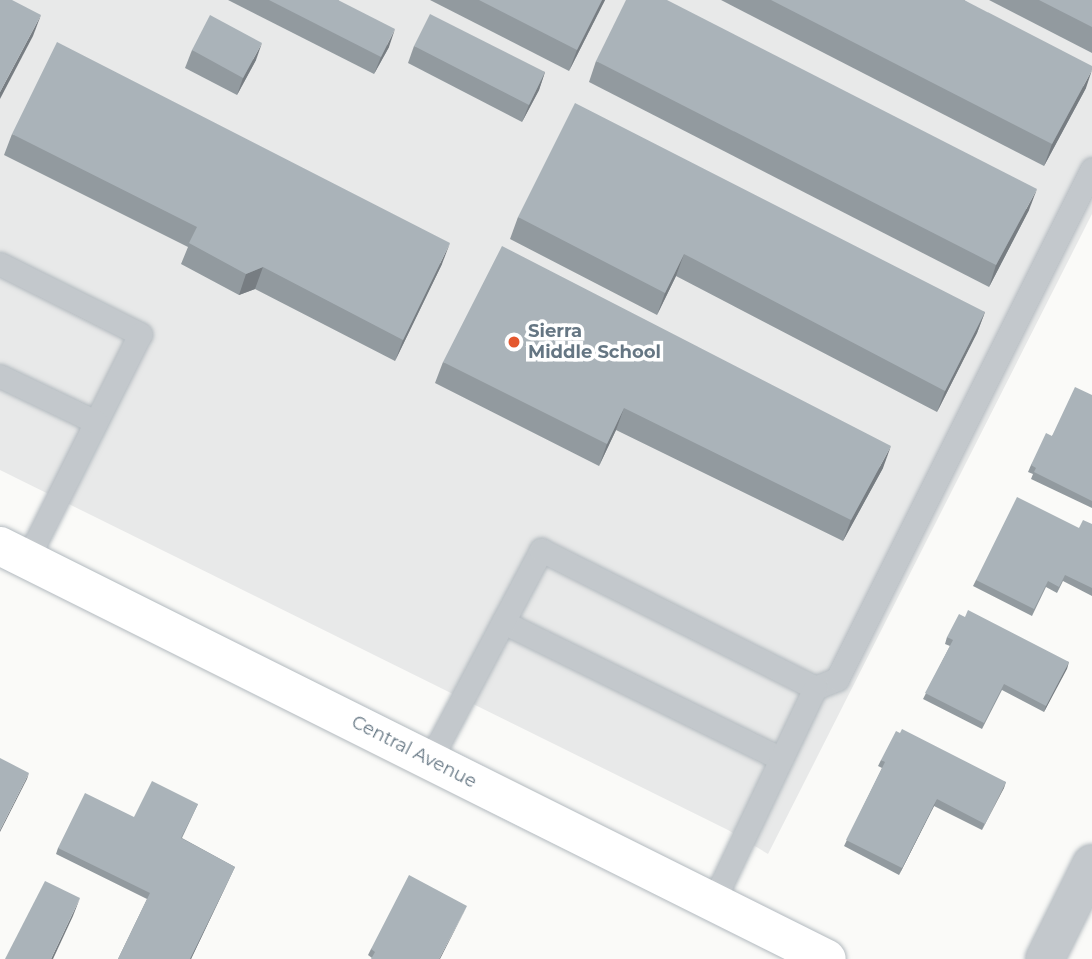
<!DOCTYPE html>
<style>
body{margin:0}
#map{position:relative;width:1092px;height:959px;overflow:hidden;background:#fafaf8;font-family:Montserrat,sans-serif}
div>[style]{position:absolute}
.built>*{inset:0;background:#e8e9e9}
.roads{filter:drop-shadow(0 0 2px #b3babf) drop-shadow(0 0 2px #b3babf)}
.service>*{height:23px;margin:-11.5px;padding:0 11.5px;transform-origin:11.5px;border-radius:11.5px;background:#c3c8cc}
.minor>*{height:38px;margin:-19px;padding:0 19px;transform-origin:19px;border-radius:19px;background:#c3c8cc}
.secondary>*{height:38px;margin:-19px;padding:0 19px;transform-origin:19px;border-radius:19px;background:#fff}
.wall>*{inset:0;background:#929a9f}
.shaded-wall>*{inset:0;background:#777d82}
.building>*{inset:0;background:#aab3b9}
.dots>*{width:19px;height:19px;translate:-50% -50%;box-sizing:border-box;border:4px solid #fff;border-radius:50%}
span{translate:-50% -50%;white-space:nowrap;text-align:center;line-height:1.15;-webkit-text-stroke:7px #fff;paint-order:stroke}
.poi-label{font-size:18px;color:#657683;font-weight:700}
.left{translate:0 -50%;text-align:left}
.street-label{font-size:18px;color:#657683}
</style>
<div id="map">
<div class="built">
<i style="clip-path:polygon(0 0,1092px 0,1092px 214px,768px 854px,728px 830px,0 470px)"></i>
</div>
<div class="roads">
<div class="service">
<i style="left:0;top:264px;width:157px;rotate:26.6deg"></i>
<i style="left:140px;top:334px;width:253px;rotate:116.6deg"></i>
<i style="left:0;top:376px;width:106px;rotate:25.6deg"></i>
<i style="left:503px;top:622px;width:310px;rotate:26.2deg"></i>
<i style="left:815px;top:688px;width:24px;rotate:-22deg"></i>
<i style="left:837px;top:679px;width:570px;rotate:-63.43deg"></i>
<i style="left:430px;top:760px;width:238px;rotate:-62.1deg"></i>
<i style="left:541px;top:550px;width:307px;rotate:26.7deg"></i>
<i style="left:815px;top:688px;width:237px;rotate:115.5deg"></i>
</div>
<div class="minor">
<i style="left:1045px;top:959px;width:106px;rotate:-63.7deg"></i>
</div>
<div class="secondary">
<i style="left:0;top:546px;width:924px;rotate:26.54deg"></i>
</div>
</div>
<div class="wall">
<i style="clip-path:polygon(228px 0,338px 0,389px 47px,374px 74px)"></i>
<i style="clip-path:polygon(430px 0,605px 0,569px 71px)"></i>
<i style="clip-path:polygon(721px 0,964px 0,1086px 88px,1044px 166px)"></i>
<i style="clip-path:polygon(989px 0,1092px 0,1092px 53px)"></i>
<i style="clip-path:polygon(414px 46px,545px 72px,539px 90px,522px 122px,408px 63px)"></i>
<i style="clip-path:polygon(192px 50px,256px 60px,237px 95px,185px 68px)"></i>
<i style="clip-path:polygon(596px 61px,1029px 210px,989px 287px,589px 82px)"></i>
<i style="clip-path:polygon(12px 134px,442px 264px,395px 361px,255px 289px,239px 295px,181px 264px,188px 247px,4px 155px)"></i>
<i style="clip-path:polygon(518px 217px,985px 312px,977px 333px,937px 412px,676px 276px,657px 315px,510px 239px)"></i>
<i style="clip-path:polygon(443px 362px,883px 468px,843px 541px,616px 430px,599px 466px,435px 383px)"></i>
<i style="clip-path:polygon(1092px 395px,1092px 508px,1031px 479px,1033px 474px,1028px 472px,1031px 465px,1052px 436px)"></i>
<i style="clip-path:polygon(1092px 524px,1092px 596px,1063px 581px,1057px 593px,1046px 587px,1032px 616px,973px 586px,976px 580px,1079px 528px)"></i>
<i style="clip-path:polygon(947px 637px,1069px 662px,1044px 712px,1002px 690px,982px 729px,923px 699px,950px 646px,945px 644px)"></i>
<i style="clip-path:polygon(881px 760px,1006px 782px,982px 830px,934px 806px,899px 875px,844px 846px,882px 768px,878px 766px)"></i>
<i style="clip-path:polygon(198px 804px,182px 838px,235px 867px,191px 959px,118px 959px,147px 899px,56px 854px,58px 848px,134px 817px)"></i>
<i style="clip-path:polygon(464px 912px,372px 958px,368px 955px,371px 949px)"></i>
</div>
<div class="shaded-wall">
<i style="clip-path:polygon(602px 0,605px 0,569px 71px,577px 50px)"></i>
<i style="clip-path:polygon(41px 15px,33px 36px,0 99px,0 92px)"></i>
<i style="clip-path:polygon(395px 29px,389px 47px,374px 74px,381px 57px)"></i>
<i style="clip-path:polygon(262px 43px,256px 60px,237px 95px,243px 78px)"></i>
<i style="clip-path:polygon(1092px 70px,1086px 88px,1044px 166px,1052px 144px)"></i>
<i style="clip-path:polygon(545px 72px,539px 90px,522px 122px,529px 105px)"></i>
<i style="clip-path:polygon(1037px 189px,1029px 210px,989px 287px,996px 265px)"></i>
<i style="clip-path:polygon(450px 243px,442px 264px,395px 361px,403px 340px)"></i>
<i style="clip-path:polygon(684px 254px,676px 276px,657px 315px,665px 293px)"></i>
<i style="clip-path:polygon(263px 267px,255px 289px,239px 295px,246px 274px)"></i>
<i style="clip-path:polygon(985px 312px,977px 333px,937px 412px,945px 391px)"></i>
<i style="clip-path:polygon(624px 408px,616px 430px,599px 466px,607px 444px)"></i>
<i style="clip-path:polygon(891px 446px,883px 468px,843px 541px,851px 520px)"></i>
<i style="clip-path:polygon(1069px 662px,1067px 669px,1044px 712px,1046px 706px)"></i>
<i style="clip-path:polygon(29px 773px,27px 779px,0 832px,0 830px)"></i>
<i style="clip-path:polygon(1006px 782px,1004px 788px,982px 830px)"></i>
<i style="clip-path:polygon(937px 799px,934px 806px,899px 875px,902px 868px)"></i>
<i style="clip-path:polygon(235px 867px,191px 959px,190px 959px)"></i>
<i style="clip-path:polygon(80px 898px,73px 916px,53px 959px,51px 959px)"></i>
<i style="clip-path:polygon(467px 906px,464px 912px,440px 959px,439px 959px)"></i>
</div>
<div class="building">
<i style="clip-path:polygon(0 0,12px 0,41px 15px,0 92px)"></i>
<i style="clip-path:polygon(269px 0,338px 0,395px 29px,381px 57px)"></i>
<i style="clip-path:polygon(479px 0,602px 0,577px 50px)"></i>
<i style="clip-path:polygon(626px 0,667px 0,1037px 189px,996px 265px,596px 61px)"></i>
<i style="clip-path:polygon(771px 0,964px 0,1092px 66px,1092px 70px,1052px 144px)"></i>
<i style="clip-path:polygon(1039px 0,1092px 0,1092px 27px)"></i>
<i style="clip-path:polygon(430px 14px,545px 72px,529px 105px,414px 46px)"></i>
<i style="clip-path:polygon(210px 15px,262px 43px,243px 78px,192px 50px)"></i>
<i style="clip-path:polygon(57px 42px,450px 243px,403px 340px,263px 267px,246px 274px,189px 243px,197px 227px,12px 134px)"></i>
<i style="clip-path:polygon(575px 103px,985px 312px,945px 391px,684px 254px,665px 293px,518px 217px)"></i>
<i style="clip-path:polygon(502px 246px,891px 446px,851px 520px,624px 408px,607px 444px,443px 362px)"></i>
<i style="clip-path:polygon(1075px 387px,1092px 395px,1092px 501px,1034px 472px,1036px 468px,1031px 465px,1046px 433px,1052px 436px)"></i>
<i style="clip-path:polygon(1017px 497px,1079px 528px,1083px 520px,1092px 524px,1092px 588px,1065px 575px,1059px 587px,1048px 581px,1034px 609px,976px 580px)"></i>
<i style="clip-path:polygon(968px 610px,1069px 662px,1046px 706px,1004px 684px,984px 723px,925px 693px,953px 640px,947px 637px,959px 614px,965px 617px)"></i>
<i style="clip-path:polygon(902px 729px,1006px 782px,985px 824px,937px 799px,902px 868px,846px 840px,885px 762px,881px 760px,896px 731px,900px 733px)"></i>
<i style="clip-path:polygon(0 758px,29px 773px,0 830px)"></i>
<i style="clip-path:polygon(152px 781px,198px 804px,181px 838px,235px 867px,190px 959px,118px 959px,150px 893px,58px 848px,85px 793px,134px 817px)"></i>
<i style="clip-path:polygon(409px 875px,467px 906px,439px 959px,371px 959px,375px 952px,371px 949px)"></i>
<i style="clip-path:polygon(45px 881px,80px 898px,51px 959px,5px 959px)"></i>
</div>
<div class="dots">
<i style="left:514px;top:342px;background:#e4572e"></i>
</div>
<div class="poi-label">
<span class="left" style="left:528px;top:342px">Sierra<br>Middle School</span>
</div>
<div class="street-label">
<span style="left:414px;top:752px;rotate:27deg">Central Avenue</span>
</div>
</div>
